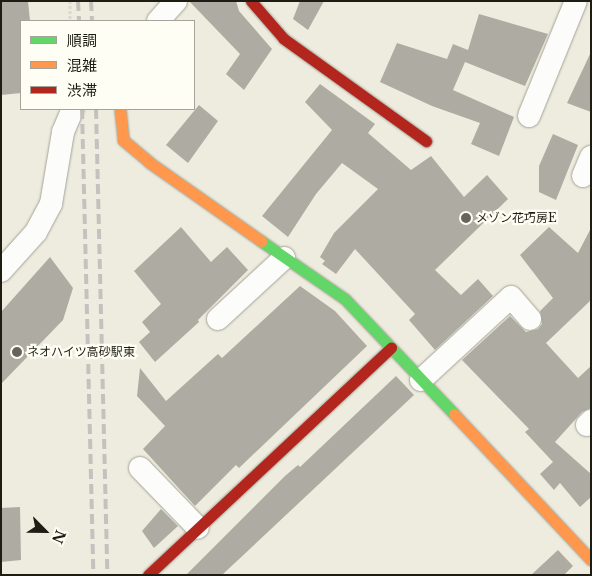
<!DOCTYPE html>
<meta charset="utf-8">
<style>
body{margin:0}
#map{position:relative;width:592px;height:576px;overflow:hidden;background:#eeecde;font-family:"Libre Baskerville","Noto Sans JP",serif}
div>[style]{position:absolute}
.building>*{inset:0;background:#aeaca2}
.path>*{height:3px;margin-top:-1.5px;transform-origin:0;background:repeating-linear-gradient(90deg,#d9d8d5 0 2.5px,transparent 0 5px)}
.roads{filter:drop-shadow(0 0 1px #a4a398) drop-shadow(0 0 1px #a4a398)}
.street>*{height:22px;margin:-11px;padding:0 11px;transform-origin:11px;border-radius:11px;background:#fcfcfa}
.fast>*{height:11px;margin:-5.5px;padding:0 5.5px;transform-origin:5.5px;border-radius:5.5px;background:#63d668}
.slow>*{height:11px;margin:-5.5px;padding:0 5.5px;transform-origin:5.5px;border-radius:5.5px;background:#ff974d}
.jam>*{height:11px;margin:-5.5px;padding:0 5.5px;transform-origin:5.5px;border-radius:5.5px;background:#b3261e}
.rail>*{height:4px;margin-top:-2px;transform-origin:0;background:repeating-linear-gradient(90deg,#c3c2bf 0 10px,transparent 0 15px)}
.dots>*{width:14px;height:14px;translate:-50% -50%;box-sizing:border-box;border:2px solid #fffef4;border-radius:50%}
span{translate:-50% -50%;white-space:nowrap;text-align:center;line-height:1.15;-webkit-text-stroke:4.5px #fffef4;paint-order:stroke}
.poi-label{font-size:12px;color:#1e1d14}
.left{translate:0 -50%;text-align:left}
.frame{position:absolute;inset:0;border:2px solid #1e1d14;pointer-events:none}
.legend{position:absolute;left:20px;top:20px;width:175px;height:90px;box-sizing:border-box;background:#fffef4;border:1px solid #a5a49a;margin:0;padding:6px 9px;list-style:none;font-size:15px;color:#1e1d14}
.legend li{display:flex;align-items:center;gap:10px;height:25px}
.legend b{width:25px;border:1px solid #a5a49a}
.north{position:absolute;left:20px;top:506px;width:50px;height:50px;-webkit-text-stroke:4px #fffef4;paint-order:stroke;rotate:113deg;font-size:14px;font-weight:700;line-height:20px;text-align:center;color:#1e1d14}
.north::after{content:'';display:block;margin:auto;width:18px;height:22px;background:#1e1d14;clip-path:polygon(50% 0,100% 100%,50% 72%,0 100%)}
</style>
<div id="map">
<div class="building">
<i style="clip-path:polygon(1px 1px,28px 1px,30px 21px,21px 21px,21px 93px,1px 95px)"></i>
<i style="clip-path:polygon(189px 1px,236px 1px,239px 11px,272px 49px,244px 90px,226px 74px,240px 54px)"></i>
<i style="clip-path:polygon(300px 1px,324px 1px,308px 30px,293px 19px)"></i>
<i style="clip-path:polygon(479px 14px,548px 34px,525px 86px,465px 62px,453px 90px,514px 117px,499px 156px,471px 144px,480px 123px,432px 106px,380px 82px,397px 43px,447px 59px,453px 44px,468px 50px)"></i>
<i style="clip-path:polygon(591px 52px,591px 112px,567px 103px)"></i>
<i style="clip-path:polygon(320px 84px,375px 124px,368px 133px,411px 170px,431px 156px,464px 197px,487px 175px,508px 199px,435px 270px,461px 295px,478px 279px,493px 296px,435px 350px,409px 320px,415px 314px,355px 249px,336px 274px,322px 264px,325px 261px,320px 257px,334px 233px,378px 189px,342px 163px,316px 194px,288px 237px,262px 216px,332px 130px,305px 102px)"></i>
<i style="clip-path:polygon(199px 105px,218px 121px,188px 163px,166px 145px)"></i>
<i style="clip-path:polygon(553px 134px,578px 145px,556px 200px,539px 192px,539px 166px)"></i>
<i style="clip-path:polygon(181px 227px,211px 262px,227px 247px,248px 270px,198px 320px,199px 322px,155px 362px,139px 342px,150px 332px,142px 322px,161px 304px,134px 271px)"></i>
<i style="clip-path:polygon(549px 227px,578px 253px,591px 228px,591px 300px,546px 343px,578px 378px,591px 366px,591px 408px,582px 412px,555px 442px,591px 474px,591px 497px,580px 507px,560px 483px,554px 490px,540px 474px,553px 462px,525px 432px,529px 429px,462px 360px,510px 316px,526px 332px,538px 329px,542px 324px,540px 311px,553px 298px,520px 255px)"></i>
<i style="clip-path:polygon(50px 257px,73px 288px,63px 320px,1px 384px,1px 312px)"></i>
<i style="clip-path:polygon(300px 286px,335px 311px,367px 346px,239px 468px,236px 465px,195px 506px,143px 449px,165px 426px,137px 396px,140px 368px,166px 401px,218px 354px,222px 358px)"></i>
<i style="clip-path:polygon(396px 376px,414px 395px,222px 575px,186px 575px,285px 476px,298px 465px,300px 467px)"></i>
<i style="clip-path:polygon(20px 507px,21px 560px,1px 562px,1px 508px)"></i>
<i style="clip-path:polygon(161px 509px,178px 526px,154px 548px,142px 531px)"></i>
<i style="clip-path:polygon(558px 550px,573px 566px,564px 575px,531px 575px)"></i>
</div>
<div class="path">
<i style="left:70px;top:1px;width:20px;rotate:90deg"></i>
</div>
<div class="roads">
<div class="street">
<i style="left:158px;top:21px;width:27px;rotate:-48deg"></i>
<i style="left:529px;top:116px;width:124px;rotate:-67.8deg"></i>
<i style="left:583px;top:176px;width:21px;rotate:-67deg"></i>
<i style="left:1px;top:271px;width:52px;rotate:-48.1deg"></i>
<i style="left:36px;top:232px;width:32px;rotate:-62deg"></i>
<i style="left:51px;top:204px;width:73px;rotate:-80.5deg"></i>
<i style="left:63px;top:132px;width:25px;rotate:-67deg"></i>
<i style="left:218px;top:319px;width:90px;rotate:-42.7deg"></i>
<i style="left:421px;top:380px;width:122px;rotate:-42.7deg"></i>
<i style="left:511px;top:297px;width:29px;rotate:49deg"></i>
<i style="left:587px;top:425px;width:6px;rotate:-45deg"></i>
<i style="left:140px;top:468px;width:83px;rotate:46deg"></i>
</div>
<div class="fast">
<i style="left:261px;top:241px;width:102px;rotate:34.6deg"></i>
<i style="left:345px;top:299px;width:158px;rotate:46.5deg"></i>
</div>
<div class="slow">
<i style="left:120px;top:109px;width:31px;rotate:84deg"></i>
<i style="left:123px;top:140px;width:35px;rotate:40deg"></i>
<i style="left:150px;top:163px;width:136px;rotate:35.1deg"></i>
<i style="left:454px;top:414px;width:200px;rotate:46.8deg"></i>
</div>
<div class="jam">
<i style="left:251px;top:1px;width:50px;rotate:49deg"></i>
<i style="left:284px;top:39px;width:175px;rotate:35.7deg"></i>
<i style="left:148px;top:575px;width:333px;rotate:-43.1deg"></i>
</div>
</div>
<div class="rail">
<i style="left:78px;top:1px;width:20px;rotate:87deg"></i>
<i style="left:91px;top:1px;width:20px;rotate:87deg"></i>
<i style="left:82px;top:109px;width:466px;rotate:88.6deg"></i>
<i style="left:96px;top:109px;width:466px;rotate:88.6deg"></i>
</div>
<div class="dots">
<i style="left:466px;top:218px;background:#67655b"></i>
<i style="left:17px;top:352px;background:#67655b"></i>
</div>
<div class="poi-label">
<span class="left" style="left:476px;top:218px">メゾン花巧房E</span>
<span class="left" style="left:27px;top:352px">ネオハイツ高砂駅東</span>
</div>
<div class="frame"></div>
<ul class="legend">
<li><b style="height:6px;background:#63d668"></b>順調</li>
<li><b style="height:6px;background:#ff974d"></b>混雑</li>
<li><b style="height:6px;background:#b3261e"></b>渋滞</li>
</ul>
<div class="north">N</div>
</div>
